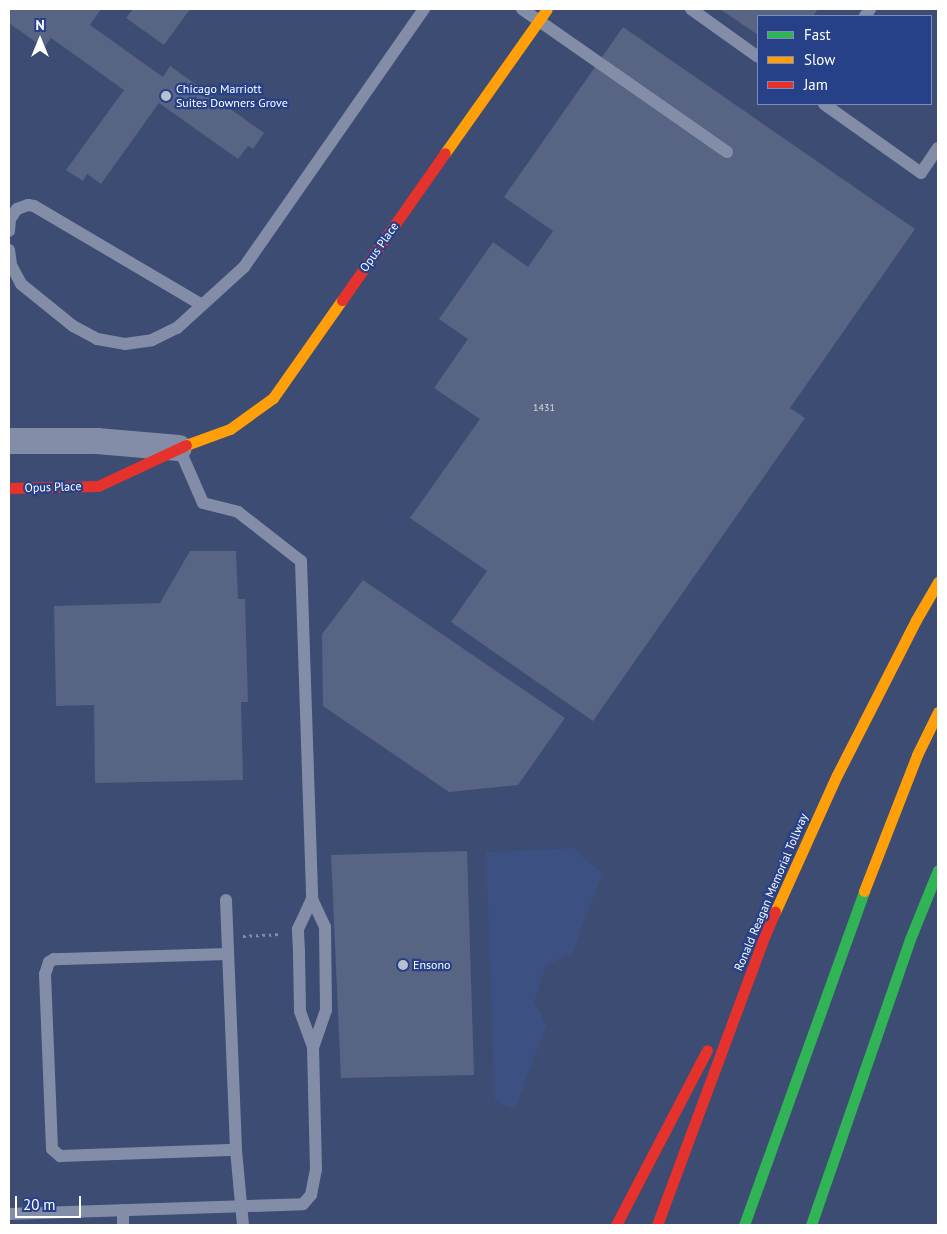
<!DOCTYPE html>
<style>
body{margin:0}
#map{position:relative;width:947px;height:1234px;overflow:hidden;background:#3d4c73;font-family:"PT Sans",sans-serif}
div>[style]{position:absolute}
.water>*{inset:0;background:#3d5082}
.building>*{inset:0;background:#586484}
.path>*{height:3px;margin-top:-1.5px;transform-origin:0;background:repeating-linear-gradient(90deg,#848da8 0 2.5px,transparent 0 6.5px)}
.lane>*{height:12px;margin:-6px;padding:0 6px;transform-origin:6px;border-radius:6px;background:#848da8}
.street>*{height:26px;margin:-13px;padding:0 13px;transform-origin:13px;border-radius:13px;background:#848da8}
.fast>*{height:11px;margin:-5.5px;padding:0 5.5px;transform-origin:5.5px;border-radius:5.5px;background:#30b455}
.slow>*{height:11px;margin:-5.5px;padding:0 5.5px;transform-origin:5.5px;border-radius:5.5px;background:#ff9f0a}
.jam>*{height:11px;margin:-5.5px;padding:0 5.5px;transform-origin:5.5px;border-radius:5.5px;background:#e5322d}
.dots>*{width:14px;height:14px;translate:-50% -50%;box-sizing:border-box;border:2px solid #274189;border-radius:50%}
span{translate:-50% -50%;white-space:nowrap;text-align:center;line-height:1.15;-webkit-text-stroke:4.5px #274189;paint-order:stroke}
.number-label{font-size:10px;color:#d5d8e0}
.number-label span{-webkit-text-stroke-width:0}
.poi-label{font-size:12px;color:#fff}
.left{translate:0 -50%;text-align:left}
.street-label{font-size:12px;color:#fff}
.frame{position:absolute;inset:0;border:10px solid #fff;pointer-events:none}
.legend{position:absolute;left:757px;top:15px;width:175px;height:90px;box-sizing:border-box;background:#274189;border:1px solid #7d8db8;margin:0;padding:6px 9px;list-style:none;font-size:15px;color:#fff}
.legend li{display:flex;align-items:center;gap:10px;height:25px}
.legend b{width:25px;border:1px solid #7d8db8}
.north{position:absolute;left:15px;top:15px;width:50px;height:50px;-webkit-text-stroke:4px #274189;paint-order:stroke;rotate:0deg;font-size:14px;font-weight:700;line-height:20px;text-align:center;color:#fff}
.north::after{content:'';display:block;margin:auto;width:18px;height:22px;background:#fff;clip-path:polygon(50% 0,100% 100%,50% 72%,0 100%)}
.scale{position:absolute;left:15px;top:1196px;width:66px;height:22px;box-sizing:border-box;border:2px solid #fff;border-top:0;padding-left:6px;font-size:15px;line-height:18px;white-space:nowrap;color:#fff;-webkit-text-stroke:4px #274189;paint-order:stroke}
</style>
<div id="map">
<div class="water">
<i style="clip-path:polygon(574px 848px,602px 874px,572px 954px,546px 965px,534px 1001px,546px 1025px,515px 1110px,495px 1101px,486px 852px)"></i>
</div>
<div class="building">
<i style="clip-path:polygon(9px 9px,101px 9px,90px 25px,163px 77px,170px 66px,264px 133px,253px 149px,248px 146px,238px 159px,159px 103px,101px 184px,87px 174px,83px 181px,66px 170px,124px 90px,51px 38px,44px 48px,9px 23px)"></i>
<i style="clip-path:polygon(133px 9px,190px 9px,164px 45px,126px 18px)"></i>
<i style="clip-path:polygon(720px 9px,818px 9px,813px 16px,758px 16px,758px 35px)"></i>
<i style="clip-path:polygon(623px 27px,915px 229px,790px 408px,805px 418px,593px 721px,451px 622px,487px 571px,410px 518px,480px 419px,434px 388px,468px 339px,439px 319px,493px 242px,528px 267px,553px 231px,504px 197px)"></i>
<i style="clip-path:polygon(190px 551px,236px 551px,238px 599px,245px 599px,248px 702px,241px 702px,243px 780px,95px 783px,94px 705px,56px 706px,54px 606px,160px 603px)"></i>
<i style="clip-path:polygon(363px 580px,565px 718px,518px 785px,449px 792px,323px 706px,322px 634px)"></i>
<i style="clip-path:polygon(467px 851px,474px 1075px,341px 1078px,331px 855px)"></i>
</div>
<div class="path">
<i style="left:243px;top:936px;width:38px;rotate:-3deg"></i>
</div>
<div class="lane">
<i style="left:522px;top:9px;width:250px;rotate:34.9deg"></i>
<i style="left:691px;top:9px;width:82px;rotate:35.6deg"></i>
<i style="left:865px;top:16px;width:9px;rotate:-54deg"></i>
<i style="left:824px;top:104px;width:119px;rotate:35.4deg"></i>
<i style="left:921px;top:173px;width:30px;rotate:-56deg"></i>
<i style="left:9px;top:231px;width:12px;rotate:-85deg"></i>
<i style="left:10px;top:219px;width:12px;rotate:-55deg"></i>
<i style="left:17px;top:209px;width:12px;rotate:-20deg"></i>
<i style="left:28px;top:205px;width:6px;rotate:9deg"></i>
<i style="left:34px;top:206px;width:195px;rotate:30.5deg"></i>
<i style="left:9px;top:250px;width:15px;rotate:82deg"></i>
<i style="left:11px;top:265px;width:21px;rotate:62deg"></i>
<i style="left:21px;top:284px;width:67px;rotate:38.9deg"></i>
<i style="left:73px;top:326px;width:27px;rotate:28deg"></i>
<i style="left:97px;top:339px;width:28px;rotate:10deg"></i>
<i style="left:125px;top:344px;width:27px;rotate:-8deg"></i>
<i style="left:152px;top:340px;width:28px;rotate:-26deg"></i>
<i style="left:177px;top:328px;width:91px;rotate:-42.3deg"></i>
<i style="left:244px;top:267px;width:315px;rotate:-55.1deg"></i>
<i style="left:179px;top:448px;width:60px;rotate:66.4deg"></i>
<i style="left:203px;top:503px;width:36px;rotate:14deg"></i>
<i style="left:238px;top:512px;width:80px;rotate:37.9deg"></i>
<i style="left:301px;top:561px;width:338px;rotate:88.1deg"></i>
<i style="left:226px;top:900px;width:250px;rotate:87.7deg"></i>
<i style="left:236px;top:1150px;width:75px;rotate:84.7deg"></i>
<i style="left:227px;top:954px;width:173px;rotate:178.3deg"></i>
<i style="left:54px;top:959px;width:6px;rotate:149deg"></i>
<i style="left:49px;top:962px;width:13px;rotate:108deg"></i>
<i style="left:45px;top:974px;width:175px;rotate:87.7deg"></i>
<i style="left:52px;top:1149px;width:11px;rotate:41deg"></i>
<i style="left:60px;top:1156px;width:176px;rotate:-2deg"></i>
<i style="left:123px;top:1210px;width:15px;rotate:90deg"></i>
<i style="left:9px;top:1214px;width:294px;rotate:-1.9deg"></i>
<i style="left:303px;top:1204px;width:12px;rotate:-48deg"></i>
<i style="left:311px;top:1195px;width:25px;rotate:-79deg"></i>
<i style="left:316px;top:1170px;width:123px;rotate:-91.4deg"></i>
<i style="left:313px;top:1047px;width:38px;rotate:-110deg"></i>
<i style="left:300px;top:1011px;width:60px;rotate:-91deg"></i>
<i style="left:299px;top:951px;width:22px;rotate:-93deg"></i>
<i style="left:298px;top:929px;width:33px;rotate:-65deg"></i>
<i style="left:312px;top:899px;width:31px;rotate:65deg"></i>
<i style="left:325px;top:927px;width:83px;rotate:89.3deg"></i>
<i style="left:326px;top:1010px;width:39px;rotate:109deg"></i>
</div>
<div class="street">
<i style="left:9px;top:441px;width:88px"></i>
<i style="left:97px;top:441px;width:82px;rotate:4.9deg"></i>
</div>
<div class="fast">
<i style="left:744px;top:1225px;width:355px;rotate:-70.2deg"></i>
<i style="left:811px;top:1225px;width:303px;rotate:-70.9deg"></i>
<i style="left:910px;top:939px;width:74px;rotate:-67.9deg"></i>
</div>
<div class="slow">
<i style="left:445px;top:153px;width:176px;rotate:-54.7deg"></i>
<i style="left:186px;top:445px;width:47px;rotate:-20deg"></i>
<i style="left:230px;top:429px;width:53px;rotate:-35.8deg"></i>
<i style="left:273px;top:398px;width:120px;rotate:-54.9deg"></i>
<i style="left:864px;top:891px;width:146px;rotate:-68.7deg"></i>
<i style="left:917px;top:755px;width:48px;rotate:-64deg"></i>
<i style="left:775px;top:912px;width:150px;rotate:-65.7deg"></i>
<i style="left:837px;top:775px;width:174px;rotate:-63deg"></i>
<i style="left:916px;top:620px;width:44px;rotate:-59.9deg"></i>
</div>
<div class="jam">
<i style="left:342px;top:300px;width:179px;rotate:-55deg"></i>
<i style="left:9px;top:488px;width:89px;rotate:-1.3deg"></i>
<i style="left:98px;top:486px;width:97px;rotate:-25deg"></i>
<i style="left:616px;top:1225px;width:197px;rotate:-62.5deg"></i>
<i style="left:657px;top:1225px;width:302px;rotate:-69.6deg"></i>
<i style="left:762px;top:942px;width:33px;rotate:-67deg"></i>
</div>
<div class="dots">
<i style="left:166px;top:96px;background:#bbc0ce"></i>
<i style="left:403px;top:965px;background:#bbc0ce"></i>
</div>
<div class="number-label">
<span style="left:544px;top:408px">1431</span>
</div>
<div class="poi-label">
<span class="left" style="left:176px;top:96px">Chicago Marriott<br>Suites Downers Grove</span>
<span class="left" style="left:413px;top:965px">Ensono</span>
</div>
<div class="street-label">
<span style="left:379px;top:247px;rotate:-55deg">Opus Place</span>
<span style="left:53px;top:487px;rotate:-2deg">Opus Place</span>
<span style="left:771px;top:892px;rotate:-67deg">Ronald Reagan Memorial Tollway</span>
</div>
<div class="frame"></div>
<ul class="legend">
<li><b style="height:6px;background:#30b455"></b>Fast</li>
<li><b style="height:6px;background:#ff9f0a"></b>Slow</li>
<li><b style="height:6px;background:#e5322d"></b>Jam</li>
</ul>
<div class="north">N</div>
<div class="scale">20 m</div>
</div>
